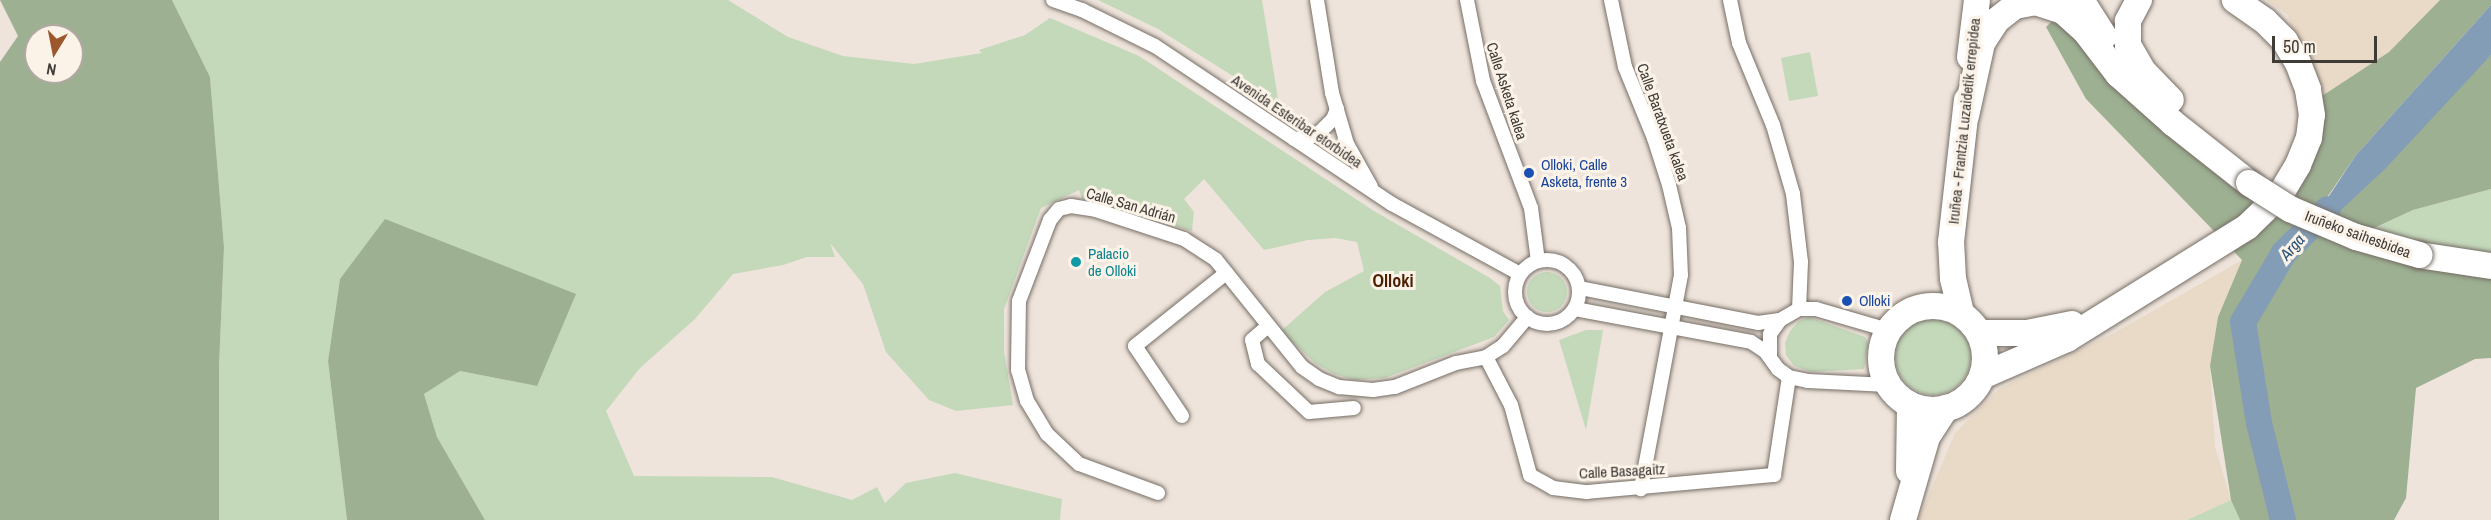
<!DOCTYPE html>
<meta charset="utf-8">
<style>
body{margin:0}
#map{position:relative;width:2491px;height:520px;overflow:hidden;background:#eee4db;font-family:"Archivo Narrow",sans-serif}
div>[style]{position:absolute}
.industrial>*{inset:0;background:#e9dac7}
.green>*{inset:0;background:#c4d8ba}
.round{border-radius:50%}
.forest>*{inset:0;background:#9db092}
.water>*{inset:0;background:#839db6}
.river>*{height:26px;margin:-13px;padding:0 13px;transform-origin:13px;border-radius:13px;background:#839db6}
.roads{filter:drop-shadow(0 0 2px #766e66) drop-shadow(0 0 2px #766e66)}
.street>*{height:14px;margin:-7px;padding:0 7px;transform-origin:7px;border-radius:7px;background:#fff}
.street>.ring{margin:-7px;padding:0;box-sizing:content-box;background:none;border:14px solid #fff;border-radius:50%}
.highway>*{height:26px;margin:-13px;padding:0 13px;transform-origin:13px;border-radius:13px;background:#fff}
.highway>.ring{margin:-13px;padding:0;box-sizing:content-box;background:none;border:26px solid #fff;border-radius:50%}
.bridges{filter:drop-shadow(0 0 2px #766e66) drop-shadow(0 0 2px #766e66)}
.highway-bridge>*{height:26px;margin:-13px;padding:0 13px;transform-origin:13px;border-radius:13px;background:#fff}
.dots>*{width:16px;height:16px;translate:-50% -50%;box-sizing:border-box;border:3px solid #fbf2e8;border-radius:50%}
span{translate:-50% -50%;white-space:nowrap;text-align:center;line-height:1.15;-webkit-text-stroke:6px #fbf2e8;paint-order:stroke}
.street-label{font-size:15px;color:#3f3c38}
.transit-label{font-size:15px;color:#164399}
.left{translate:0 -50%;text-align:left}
.culture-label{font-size:15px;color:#0d838f}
.water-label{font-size:16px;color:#264f75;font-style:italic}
.quarter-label{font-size:18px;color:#4c1f00;font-weight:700}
.north{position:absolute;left:24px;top:24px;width:60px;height:60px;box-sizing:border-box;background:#fbf2e8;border:2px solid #b0a9a2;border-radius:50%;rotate:190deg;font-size:16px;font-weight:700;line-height:24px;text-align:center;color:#3f3c38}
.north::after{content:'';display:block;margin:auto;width:21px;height:27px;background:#9d572c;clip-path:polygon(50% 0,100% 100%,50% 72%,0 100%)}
.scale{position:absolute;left:2272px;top:36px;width:105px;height:27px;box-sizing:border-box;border:3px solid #3f3c38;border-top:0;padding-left:8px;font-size:18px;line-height:21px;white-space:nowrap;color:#3f3c38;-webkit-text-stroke:4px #fbf2e8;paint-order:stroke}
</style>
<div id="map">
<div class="industrial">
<i style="clip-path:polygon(2266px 0,2440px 0,2389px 52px,2322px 96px,2317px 91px,2287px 14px)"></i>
<i style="clip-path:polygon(2242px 260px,2218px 317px,2210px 366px,2215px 446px,2231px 500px,2187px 520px,1918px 520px,1955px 433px,2000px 388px,2114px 333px)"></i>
</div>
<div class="green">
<i style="clip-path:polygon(172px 0,728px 0,788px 37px,843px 56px,914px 64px,982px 53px,979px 50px,1025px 35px,1050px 18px,1139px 56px,1374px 211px,1490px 278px,1500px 286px,1503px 311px,1509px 320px,1494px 337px,1385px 378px,1355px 380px,1334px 374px,1316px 364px,1281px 331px,1325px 292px,1364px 271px,1357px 242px,1335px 238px,1308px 240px,1264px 250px,1204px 179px,1184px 199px,1194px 212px,1192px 231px,1082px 199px,1079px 190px,1041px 208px,1004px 309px,1004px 352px,1013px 405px,956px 411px,929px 400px,886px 352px,863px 284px,830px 243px,835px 257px,807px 257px,783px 265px,733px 274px,695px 319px,640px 368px,606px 411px,634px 476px,772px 477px,852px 500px,877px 487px,885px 503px,906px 483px,955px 473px,1062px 499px,1060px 520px,485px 520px,437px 437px,424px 394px,460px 371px,537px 386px,340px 279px,328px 361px,347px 520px,219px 520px,219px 367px,224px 247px,210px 77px)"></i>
<i style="clip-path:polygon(1098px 0,1262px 0,1279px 105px,1158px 29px)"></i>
<i style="clip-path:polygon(1810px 52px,1818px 96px,1789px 101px,1781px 58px)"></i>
<i style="clip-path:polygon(2491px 189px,2491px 266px,2356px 237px,2413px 210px)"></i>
<i class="round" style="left:1527px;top:272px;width:40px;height:40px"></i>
<i style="clip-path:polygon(1809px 317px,1865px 337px,1868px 343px,1864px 369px,1811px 372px,1794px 366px,1786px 355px,1785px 343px,1790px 331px,1799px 321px)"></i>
<i class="round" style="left:1895px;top:319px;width:76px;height:76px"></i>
<i style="clip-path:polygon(1586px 330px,1603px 330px,1586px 430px,1559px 340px)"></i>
<i style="clip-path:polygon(2231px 500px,2240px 520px,2187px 520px)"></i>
</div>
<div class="forest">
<i style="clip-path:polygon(evenodd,0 0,172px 0,210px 77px,224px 247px,219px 367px,219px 520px,0 520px,0 62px,18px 36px,0 0,36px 36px,72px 36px,72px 72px,36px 72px,36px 36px)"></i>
<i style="clip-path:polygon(2440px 0,2491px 0,2491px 5px,2356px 155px,2313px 218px,2491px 55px,2491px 189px,2413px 210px,2357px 236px,2491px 266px,2491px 358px,2475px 359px,2416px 388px,2406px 498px,2394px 520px,2240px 520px,2231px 500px,2210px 366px,2218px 317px,2242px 260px,2086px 99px,2046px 27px,2063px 11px,2290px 209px,2320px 141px,2322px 96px,2389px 52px)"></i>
<i style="clip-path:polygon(385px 219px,576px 294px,537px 386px,460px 371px,424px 394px,437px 437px,485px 520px,347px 520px,328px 361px,340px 279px)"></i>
</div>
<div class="water">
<i style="clip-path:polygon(2491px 5px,2491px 55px,2385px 169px,2326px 224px,2304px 234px,2356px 155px)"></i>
</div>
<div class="river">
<i style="left:2283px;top:520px;width:100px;rotate:-103.9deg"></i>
<i style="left:2259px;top:423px;width:102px;rotate:-99deg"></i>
<i style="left:2243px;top:322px;width:80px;rotate:-59.3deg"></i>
<i style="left:2284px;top:253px;width:62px;rotate:-45deg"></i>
</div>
<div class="roads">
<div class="street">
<i style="left:1053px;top:0;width:31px;rotate:19deg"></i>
<i style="left:1082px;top:10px;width:81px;rotate:26.3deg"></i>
<i style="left:1155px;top:46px;width:285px;rotate:33.7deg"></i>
<i style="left:1392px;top:204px;width:146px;rotate:28.7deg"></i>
<i style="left:1317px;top:0;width:94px;rotate:80.8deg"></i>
<i style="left:1332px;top:93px;width:53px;rotate:73.6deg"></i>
<i style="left:1347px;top:144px;width:49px;rotate:60.8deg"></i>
<i style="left:1467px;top:0;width:83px;rotate:78.8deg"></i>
<i style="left:1483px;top:81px;width:136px;rotate:69.3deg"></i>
<i style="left:1531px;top:208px;width:53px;rotate:82.5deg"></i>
<i style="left:1611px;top:0;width:68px;rotate:78.2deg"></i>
<i style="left:1625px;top:67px;width:77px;rotate:67.8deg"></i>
<i style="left:1654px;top:138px;width:49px;rotate:72.3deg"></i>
<i style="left:1669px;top:185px;width:44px;rotate:76.9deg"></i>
<i style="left:1679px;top:228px;width:47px;rotate:87.6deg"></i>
<i style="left:1681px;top:275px;width:218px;rotate:100.6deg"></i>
<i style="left:1730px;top:0;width:44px;rotate:78.2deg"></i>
<i style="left:1739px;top:43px;width:89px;rotate:67.5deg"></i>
<i style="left:1773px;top:125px;width:72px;rotate:73.8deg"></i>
<i style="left:1793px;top:194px;width:68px;rotate:83.3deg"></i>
<i style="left:1801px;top:262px;width:47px;rotate:92.4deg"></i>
<i style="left:1294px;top:139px;width:14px;rotate:-4deg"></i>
<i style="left:1308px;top:138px;width:12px;rotate:-24deg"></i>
<i style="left:1319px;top:133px;width:20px;rotate:-45deg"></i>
<i style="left:1333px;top:119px;width:11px;rotate:-68deg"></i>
<i class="ring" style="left:1515px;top:260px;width:50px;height:50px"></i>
<i style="left:1580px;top:288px;width:181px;rotate:11.1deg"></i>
<i style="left:1758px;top:323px;width:22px;rotate:-8deg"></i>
<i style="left:1780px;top:320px;width:22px;rotate:-30deg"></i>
<i style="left:1799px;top:309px;width:17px"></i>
<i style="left:1816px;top:309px;width:75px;rotate:16.3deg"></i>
<i style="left:1575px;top:309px;width:179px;rotate:10.6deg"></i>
<i style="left:1751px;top:342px;width:17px;rotate:33deg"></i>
<i style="left:1765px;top:351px;width:22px;rotate:54deg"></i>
<i style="left:1778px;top:369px;width:14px;rotate:36deg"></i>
<i style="left:1789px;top:377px;width:19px;rotate:12deg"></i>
<i style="left:1808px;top:381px;width:80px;rotate:2.9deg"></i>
<i style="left:1268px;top:326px;width:21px;rotate:139deg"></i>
<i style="left:1252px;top:340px;width:25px;rotate:76deg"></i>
<i style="left:1258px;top:364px;width:70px;rotate:43.3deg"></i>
<i style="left:1309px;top:412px;width:45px;rotate:-5.1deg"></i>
<i style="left:1486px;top:357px;width:54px;rotate:62.5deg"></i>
<i style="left:1511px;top:405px;width:73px;rotate:74.8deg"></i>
<i style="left:1530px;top:475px;width:26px;rotate:29deg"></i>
<i style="left:1553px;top:488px;width:34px;rotate:7deg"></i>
<i style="left:1587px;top:492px;width:188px;rotate:-5.2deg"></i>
<i style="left:1774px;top:475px;width:99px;rotate:-81.3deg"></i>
<i style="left:1770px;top:357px;width:23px;rotate:-90deg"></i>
<i style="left:1770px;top:334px;width:17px;rotate:-54deg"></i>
<i style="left:1182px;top:416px;width:84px;rotate:-123.9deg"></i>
<i style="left:1135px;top:346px;width:117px;rotate:-38.7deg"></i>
<i style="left:1158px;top:493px;width:84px;rotate:-159.8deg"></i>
<i style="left:1079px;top:464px;width:44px;rotate:-136.8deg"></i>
<i style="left:1047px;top:434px;width:39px;rotate:-121deg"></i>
<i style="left:1027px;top:401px;width:32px;rotate:-106deg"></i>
<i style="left:1018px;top:370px;width:69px;rotate:-89.2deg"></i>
<i style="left:1019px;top:301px;width:87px;rotate:-69.1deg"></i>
<i style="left:1050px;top:220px;width:14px;rotate:-51deg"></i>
<i style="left:1059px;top:209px;width:12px;rotate:-14deg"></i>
<i style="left:1071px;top:206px;width:25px;rotate:9deg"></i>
<i style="left:1096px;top:210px;width:93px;rotate:18.2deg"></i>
<i style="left:1184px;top:239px;width:38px;rotate:33deg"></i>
<i style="left:1216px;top:260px;width:137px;rotate:51.2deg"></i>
<i style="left:1302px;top:367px;width:21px;rotate:35deg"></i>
<i style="left:1319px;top:379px;width:22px;rotate:22deg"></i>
<i style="left:1339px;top:387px;width:34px;rotate:5deg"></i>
<i style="left:1373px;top:390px;width:22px;rotate:-8deg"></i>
<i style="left:1395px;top:387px;width:66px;rotate:-21.5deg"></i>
<i style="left:1456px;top:363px;width:31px;rotate:-11deg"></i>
<i style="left:1486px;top:357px;width:20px;rotate:-33deg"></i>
<i style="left:1503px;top:346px;width:38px;rotate:-50deg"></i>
</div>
<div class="highway">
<i style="left:2081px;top:0;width:43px;rotate:57.4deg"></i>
<i style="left:2139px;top:0;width:24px;rotate:118deg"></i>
<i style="left:2128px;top:21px;width:24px;rotate:90deg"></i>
<i style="left:2128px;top:45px;width:30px;rotate:60deg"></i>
<i style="left:2143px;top:71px;width:40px;rotate:46deg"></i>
<i style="left:1970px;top:57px;width:57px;rotate:-83deg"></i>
<i style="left:1966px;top:116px;width:75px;rotate:-77.6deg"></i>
<i style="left:1982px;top:43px;width:27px;rotate:-57deg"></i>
<i style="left:1997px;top:20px;width:23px;rotate:-38deg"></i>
<i style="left:2015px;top:6px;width:20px;rotate:-11deg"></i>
<i style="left:2035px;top:2px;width:29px;rotate:18deg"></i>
<i style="left:2063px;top:11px;width:31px;rotate:42deg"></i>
<i style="left:2086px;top:32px;width:53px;rotate:52.7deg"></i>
<i style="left:2118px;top:74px;width:74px;rotate:41.7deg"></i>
<i style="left:2173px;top:123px;width:97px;rotate:38.3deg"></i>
<i style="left:2419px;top:255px;width:73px;rotate:8.7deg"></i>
<i class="ring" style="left:1881px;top:306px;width:78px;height:78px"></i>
<i style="left:1961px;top:313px;width:35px;rotate:-103deg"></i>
<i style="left:1953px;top:279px;width:37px;rotate:-93deg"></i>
<i style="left:1951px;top:242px;width:143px;rotate:-83.6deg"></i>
<i style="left:1979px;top:333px;width:48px"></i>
<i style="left:2027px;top:333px;width:46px;rotate:-11.3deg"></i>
<i style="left:1982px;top:376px;width:93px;rotate:-23.5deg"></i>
<i style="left:2067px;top:339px;width:212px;rotate:-31.9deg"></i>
<i style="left:2247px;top:227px;width:46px;rotate:-44.1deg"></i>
<i style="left:2280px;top:195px;width:35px;rotate:-59deg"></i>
<i style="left:2298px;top:165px;width:29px;rotate:-68deg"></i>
<i style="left:2309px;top:138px;width:23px;rotate:-83deg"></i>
<i style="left:2312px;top:115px;width:26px;rotate:-99deg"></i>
<i style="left:2308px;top:89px;width:28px;rotate:-111deg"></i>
<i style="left:2298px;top:63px;width:26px;rotate:-121deg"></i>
<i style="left:2285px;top:41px;width:28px;rotate:-135deg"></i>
<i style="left:2265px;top:21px;width:37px;rotate:-145deg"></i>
<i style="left:1909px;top:471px;width:66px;rotate:-89.1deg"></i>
<i style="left:1903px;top:520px;width:86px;rotate:-73.9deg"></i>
<i style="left:1927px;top:437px;width:35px;rotate:-57deg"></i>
</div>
</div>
<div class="bridges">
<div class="highway-bridge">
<i style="left:2249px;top:183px;width:49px;rotate:32.4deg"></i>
<i style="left:2290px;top:209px;width:72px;rotate:23deg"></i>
<i style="left:2356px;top:237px;width:66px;rotate:15.9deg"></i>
</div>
</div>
<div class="dots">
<i style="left:1529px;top:173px;background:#1a4fb4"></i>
<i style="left:1076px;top:262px;background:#0f9aa8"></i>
<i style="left:1847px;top:301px;background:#1a4fb4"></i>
</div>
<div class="street-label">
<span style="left:1507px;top:91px;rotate:72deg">Calle Asketa kalea</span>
<span style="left:1297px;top:121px;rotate:34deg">Avenida Esteribar etorbidea</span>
<span style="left:1964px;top:121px;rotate:-84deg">Iruñea - Frantzia Luzaidetik errepidea</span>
<span style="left:1663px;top:122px;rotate:70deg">Calle Baratxueta kalea</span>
<span style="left:1131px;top:205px;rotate:16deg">Calle San Adrián</span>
<span style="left:2358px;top:234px;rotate:20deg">Iruñeko saihesbidea</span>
<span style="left:1622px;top:471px;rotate:-3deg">Calle Basagaitz</span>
</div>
<div class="transit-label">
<span class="left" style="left:1541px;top:173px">Olloki, Calle<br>Asketa, frente 3</span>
<span class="left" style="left:1859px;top:301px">Olloki</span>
</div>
<div class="culture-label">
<span class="left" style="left:1088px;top:262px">Palacio<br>de Olloki</span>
</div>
<div class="water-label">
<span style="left:2292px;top:247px;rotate:-49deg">Arga</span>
</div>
<div class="quarter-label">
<span style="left:1393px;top:281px">Olloki</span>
</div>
<div class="north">N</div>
<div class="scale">50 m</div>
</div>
